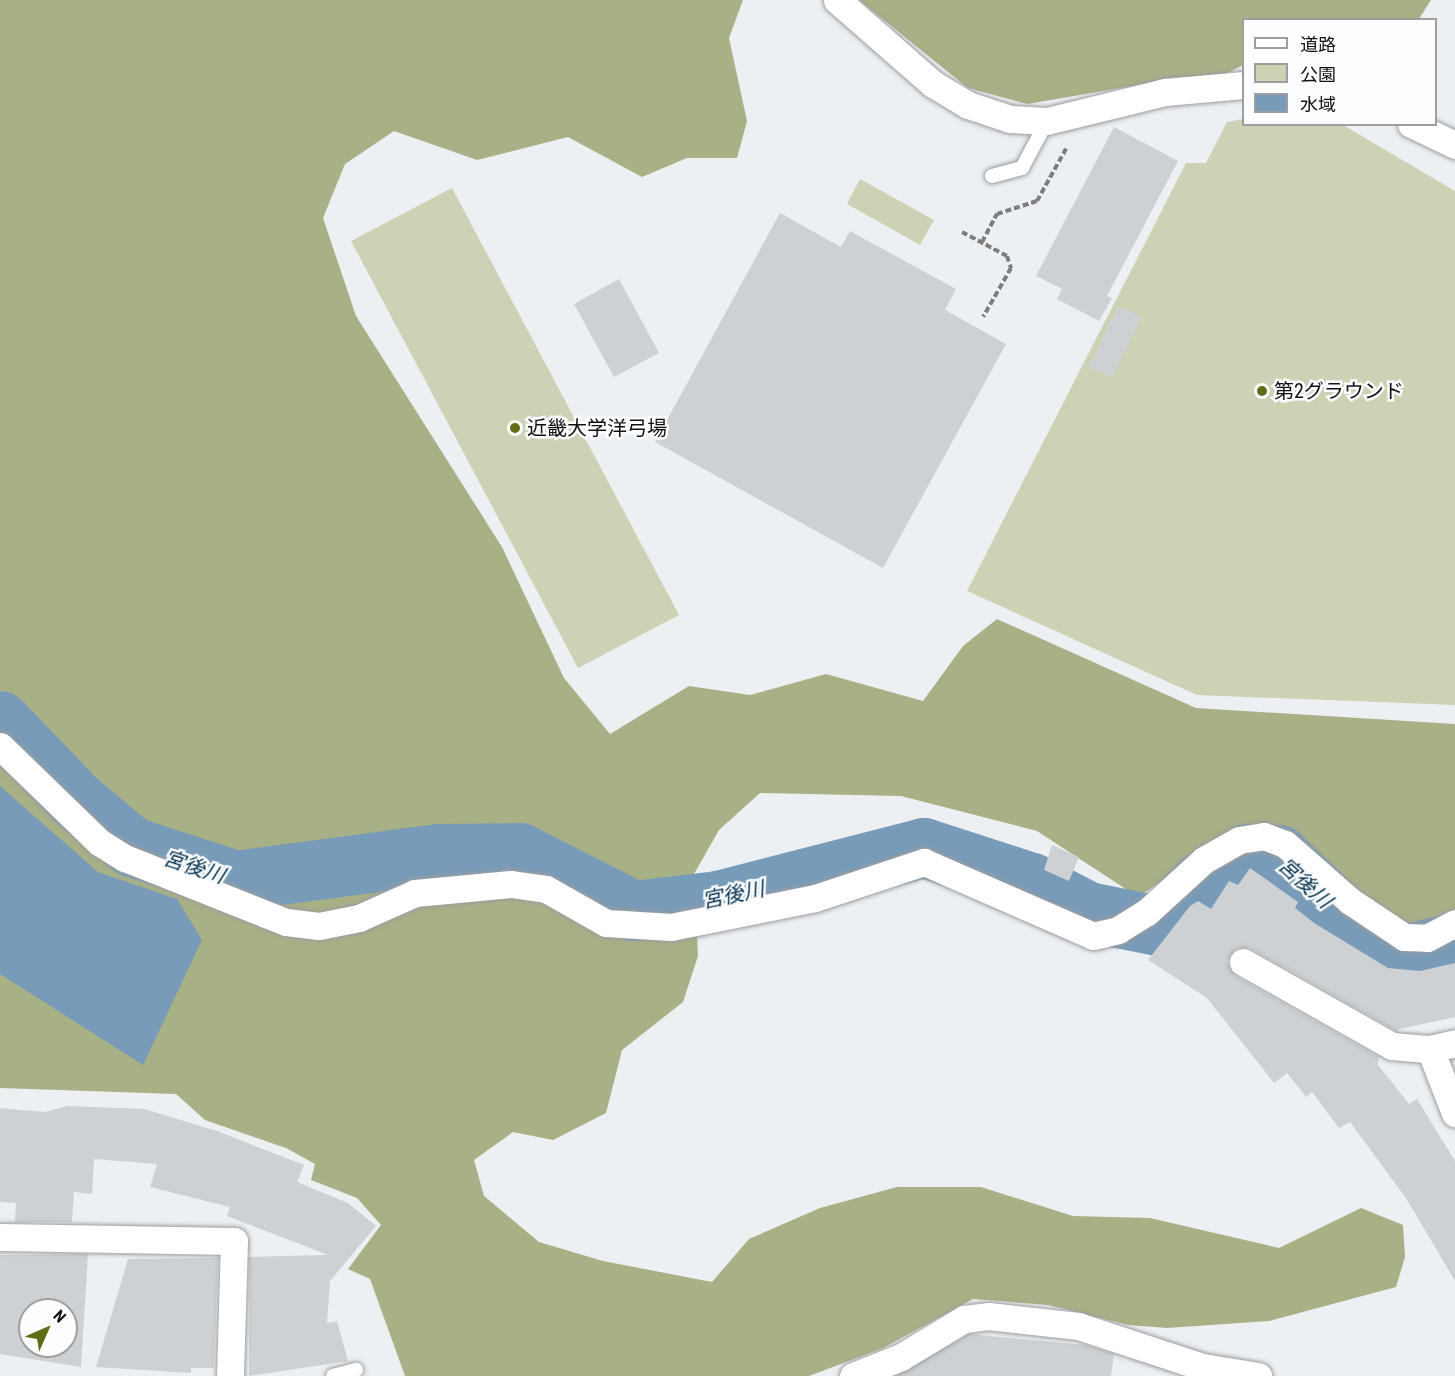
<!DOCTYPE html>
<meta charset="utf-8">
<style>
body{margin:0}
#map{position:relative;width:1455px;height:1376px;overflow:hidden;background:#edf0f3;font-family:"Roboto Condensed","Noto Sans JP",sans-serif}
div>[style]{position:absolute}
.green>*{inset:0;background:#cdd2b4}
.forest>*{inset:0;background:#a8b085}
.water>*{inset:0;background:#789bb9}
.river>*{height:60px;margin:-30px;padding:0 30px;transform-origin:30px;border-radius:30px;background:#789bb9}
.building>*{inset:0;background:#ced1d3}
.path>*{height:4px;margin-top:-2px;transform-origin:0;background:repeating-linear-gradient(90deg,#7c7e80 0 6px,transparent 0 9px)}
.roads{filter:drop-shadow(0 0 2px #9b9ea0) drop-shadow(0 0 2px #9b9ea0)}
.service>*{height:14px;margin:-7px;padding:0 7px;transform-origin:7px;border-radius:7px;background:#fff}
.minor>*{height:27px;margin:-13.5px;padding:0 13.5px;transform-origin:13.5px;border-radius:13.5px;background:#fff}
.dots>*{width:16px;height:16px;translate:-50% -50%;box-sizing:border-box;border:3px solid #fbfdff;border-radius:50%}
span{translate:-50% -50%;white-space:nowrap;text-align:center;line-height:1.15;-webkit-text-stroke:5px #fbfdff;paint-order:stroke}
.poi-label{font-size:20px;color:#0f1011}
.left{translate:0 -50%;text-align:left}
.water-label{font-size:21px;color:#02304e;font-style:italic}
.legend{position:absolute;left:1242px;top:18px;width:195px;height:108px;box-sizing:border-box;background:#fbfdff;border:2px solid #9d9ea0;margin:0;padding:8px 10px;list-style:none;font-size:18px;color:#0f1011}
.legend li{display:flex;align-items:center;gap:12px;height:30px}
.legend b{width:30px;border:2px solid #9d9ea0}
.north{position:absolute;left:18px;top:1298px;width:60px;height:60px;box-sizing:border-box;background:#fbfdff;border:2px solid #9d9ea0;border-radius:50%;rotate:45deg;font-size:16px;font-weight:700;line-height:24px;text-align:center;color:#0f1011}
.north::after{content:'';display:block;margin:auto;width:21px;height:27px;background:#626c12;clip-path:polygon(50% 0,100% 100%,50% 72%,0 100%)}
</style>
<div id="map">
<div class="green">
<i style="clip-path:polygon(1243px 119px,1244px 124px,1343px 125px,1455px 191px,1455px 705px,1197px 695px,967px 591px,1186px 163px,1206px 163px,1227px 122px)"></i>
<i style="clip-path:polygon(860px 179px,934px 220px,920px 245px,847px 204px)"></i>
<i style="clip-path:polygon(452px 188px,679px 615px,578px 668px,351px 241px)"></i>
</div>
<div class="forest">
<i style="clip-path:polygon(0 0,743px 0,729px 38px,747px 121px,737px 158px,687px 158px,642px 177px,568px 137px,477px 160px,394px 131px,345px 164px,323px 218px,356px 316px,502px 547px,564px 678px,610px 734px,689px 686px,750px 695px,826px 674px,923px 701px,963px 646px,997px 619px,1196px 708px,1455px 724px,1455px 910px,1418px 928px,1402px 924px,1343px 879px,1295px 832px,1274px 826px,1235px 830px,1138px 897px,1037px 831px,901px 796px,760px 793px,719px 830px,694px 874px,698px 956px,683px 1002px,622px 1050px,606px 1113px,553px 1140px,513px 1132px,474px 1160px,484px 1196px,539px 1242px,603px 1261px,712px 1282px,749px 1239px,820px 1208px,897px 1187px,981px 1187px,1073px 1216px,1150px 1218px,1279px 1248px,1361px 1208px,1403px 1225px,1405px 1257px,1396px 1287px,1269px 1321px,1167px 1328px,1128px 1325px,1048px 1305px,973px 1299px,883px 1348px,809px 1376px,405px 1376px,370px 1279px,348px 1269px,381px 1225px,357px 1198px,311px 1180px,315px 1164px,286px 1148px,205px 1120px,176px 1094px,0 1088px)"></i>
<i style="clip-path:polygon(859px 0,1431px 0,1419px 19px,1244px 20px,1243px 65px,1220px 77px,1156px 82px,1027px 104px,968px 88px)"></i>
</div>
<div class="water">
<i style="clip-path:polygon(0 786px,98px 872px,177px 899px,202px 940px,143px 1065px,0 974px)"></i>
</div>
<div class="river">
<i style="left:0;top:721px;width:110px;rotate:46.1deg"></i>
<i style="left:76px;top:800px;width:73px;rotate:40deg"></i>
<i style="left:132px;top:847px;width:109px;rotate:18.1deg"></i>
<i style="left:236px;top:881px;width:205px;rotate:-7.6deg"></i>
<i style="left:439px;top:854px;width:81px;rotate:-0.7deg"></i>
<i style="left:520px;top:853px;width:128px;rotate:27deg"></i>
<i style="left:634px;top:911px;width:85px;rotate:-6.8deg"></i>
<i style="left:718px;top:901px;width:213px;rotate:-14.4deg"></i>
<i style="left:924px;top:848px;width:114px;rotate:18deg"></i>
<i style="left:1032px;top:883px;width:63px;rotate:27.4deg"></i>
<i style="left:1088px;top:912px;width:71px;rotate:11.3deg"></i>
<i style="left:1158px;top:926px;width:64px;rotate:-45deg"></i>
<i style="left:1203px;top:881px;width:52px;rotate:-31deg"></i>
<i style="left:1248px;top:854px;width:31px;rotate:2deg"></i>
<i style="left:1279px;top:855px;width:108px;rotate:43.9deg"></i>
<i style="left:1357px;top:930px;width:52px;rotate:28.5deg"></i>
<i style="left:1403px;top:955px;width:53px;rotate:-13deg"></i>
</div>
<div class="building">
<i style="clip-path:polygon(1114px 127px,1178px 161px,1107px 296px,1112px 298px,1099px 321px,1057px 299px,1062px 289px,1036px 276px)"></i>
<i style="clip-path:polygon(780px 213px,841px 247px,850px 231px,956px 289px,945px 310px,1006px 344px,883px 568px,655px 442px)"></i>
<i style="clip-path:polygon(619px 279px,659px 353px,614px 377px,574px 304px)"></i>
<i style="clip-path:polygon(1118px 306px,1142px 317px,1112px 378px,1089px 367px)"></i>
<i style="clip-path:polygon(1052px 845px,1079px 857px,1069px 881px,1044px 870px)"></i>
<i style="clip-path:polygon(1250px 868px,1298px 902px,1295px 908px,1314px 923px,1388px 968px,1420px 971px,1455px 963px,1455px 1017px,1395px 1030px,1250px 948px,1236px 948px,1227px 962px,1235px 976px,1379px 1057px,1378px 1065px,1409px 1104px,1417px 1099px,1455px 1161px,1455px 1281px,1406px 1198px,1350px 1122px,1339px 1128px,1312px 1092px,1306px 1097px,1287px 1073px,1274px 1083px,1207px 998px,1148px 960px,1190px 906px,1198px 901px,1211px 909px,1229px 881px,1238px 885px)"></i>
<i style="clip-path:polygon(67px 1106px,144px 1109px,217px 1131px,304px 1165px,297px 1182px,348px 1203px,376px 1226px,330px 1281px,327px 1323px,337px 1321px,348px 1361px,249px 1376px,249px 1257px,328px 1255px,227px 1216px,230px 1207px,150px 1187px,157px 1164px,94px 1159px,92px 1194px,74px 1192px,72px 1222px,15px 1222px,16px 1203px,0 1202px,0 1108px,44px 1112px)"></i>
<i style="clip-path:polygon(evenodd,88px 1254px,81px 1367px,0 1354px,0 1255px,88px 1254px,30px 1310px,66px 1310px,66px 1346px,30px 1346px,30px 1310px)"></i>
<i style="clip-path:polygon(218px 1258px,214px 1368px,191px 1368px,191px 1373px,96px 1367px,128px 1259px)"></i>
<i style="clip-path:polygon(969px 1334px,1085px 1345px,1114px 1354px,1111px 1376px,896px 1376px)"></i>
</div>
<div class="path">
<i style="left:962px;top:232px;width:51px;rotate:28.1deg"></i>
<i style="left:1007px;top:256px;width:13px;rotate:72deg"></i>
<i style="left:1011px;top:268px;width:56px;rotate:119.7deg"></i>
<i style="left:982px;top:242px;width:32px;rotate:-62deg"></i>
<i style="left:997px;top:214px;width:42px;rotate:-18deg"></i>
<i style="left:1037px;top:201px;width:60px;rotate:-60.9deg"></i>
</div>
<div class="roads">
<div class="service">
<i style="left:992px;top:176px;width:31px;rotate:-15deg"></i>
<i style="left:1022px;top:168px;width:53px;rotate:-62deg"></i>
<i style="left:333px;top:1376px;width:24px;rotate:-15deg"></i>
</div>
<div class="minor">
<i style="left:837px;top:0;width:128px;rotate:41.2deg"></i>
<i style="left:933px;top:84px;width:41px;rotate:31deg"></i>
<i style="left:968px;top:105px;width:44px;rotate:18.4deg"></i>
<i style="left:1010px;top:119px;width:37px;rotate:3deg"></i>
<i style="left:1047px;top:121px;width:122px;rotate:-13.8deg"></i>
<i style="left:1165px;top:92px;width:79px;rotate:-5.1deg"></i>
<i style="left:1411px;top:124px;width:49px;rotate:25.5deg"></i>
<i style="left:0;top:746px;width:138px;rotate:44.1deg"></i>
<i style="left:99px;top:842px;width:31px;rotate:32deg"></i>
<i style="left:125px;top:858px;width:173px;rotate:21.7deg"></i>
<i style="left:286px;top:922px;width:33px;rotate:7deg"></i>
<i style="left:319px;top:926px;width:41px;rotate:-11.3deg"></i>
<i style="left:359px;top:918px;width:61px;rotate:-24.1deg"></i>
<i style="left:415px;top:893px;width:96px;rotate:-5.4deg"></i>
<i style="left:511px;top:884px;width:35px;rotate:8deg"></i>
<i style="left:546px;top:889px;width:69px;rotate:29.5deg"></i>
<i style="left:606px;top:923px;width:65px;rotate:3.5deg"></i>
<i style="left:671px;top:927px;width:147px;rotate:-11.4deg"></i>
<i style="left:815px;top:898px;width:115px;rotate:-18.3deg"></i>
<i style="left:924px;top:862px;width:184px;rotate:23.6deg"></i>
<i style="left:1093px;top:936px;width:26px;rotate:-13deg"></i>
<i style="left:1118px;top:930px;width:34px;rotate:-32deg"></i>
<i style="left:1147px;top:912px;width:77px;rotate:-42.4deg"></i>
<i style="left:1204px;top:860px;width:40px;rotate:-29.7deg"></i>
<i style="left:1239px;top:840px;width:25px;rotate:-9deg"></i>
<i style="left:1264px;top:836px;width:22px;rotate:21deg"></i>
<i style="left:1285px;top:844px;width:86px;rotate:41.2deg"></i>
<i style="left:1350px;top:901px;width:65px;rotate:33.7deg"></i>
<i style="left:1404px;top:937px;width:23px;rotate:2deg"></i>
<i style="left:1427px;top:938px;width:32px;rotate:-28deg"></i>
<i style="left:1243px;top:962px;width:171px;rotate:29.4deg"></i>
<i style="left:1392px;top:1046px;width:38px;rotate:5deg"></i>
<i style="left:1430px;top:1049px;width:26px;rotate:-13deg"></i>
<i style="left:1430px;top:1049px;width:69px;rotate:68.7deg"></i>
<i style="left:0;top:1237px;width:234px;rotate:1deg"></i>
<i style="left:234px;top:1241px;width:135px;rotate:91.7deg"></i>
<i style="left:853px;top:1376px;width:52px;rotate:-21.6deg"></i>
<i style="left:901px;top:1357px;width:74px;rotate:-31.1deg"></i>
<i style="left:964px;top:1319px;width:24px;rotate:-7deg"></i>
<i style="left:988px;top:1316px;width:91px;rotate:6.3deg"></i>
<i style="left:1078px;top:1326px;width:132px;rotate:18.2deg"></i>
<i style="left:1203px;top:1367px;width:56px;rotate:9.3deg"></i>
</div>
</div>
<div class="dots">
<i style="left:1262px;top:391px;background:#626c12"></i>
<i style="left:515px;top:428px;background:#626c12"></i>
</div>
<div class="poi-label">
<span class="left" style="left:1274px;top:391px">第2グラウンド</span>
<span class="left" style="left:527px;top:428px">近畿大学洋弓場</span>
</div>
<div class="water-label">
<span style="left:194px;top:867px;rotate:18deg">宮後川</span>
<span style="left:1305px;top:883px;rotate:42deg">宮後川</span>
<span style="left:733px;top:895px;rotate:-12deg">宮後川</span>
</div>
<ul class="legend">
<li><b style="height:8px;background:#fff"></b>道路</li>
<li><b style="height:16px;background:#cdd2b4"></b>公園</li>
<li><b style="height:16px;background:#789bb9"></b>水域</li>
</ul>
<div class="north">N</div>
</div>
